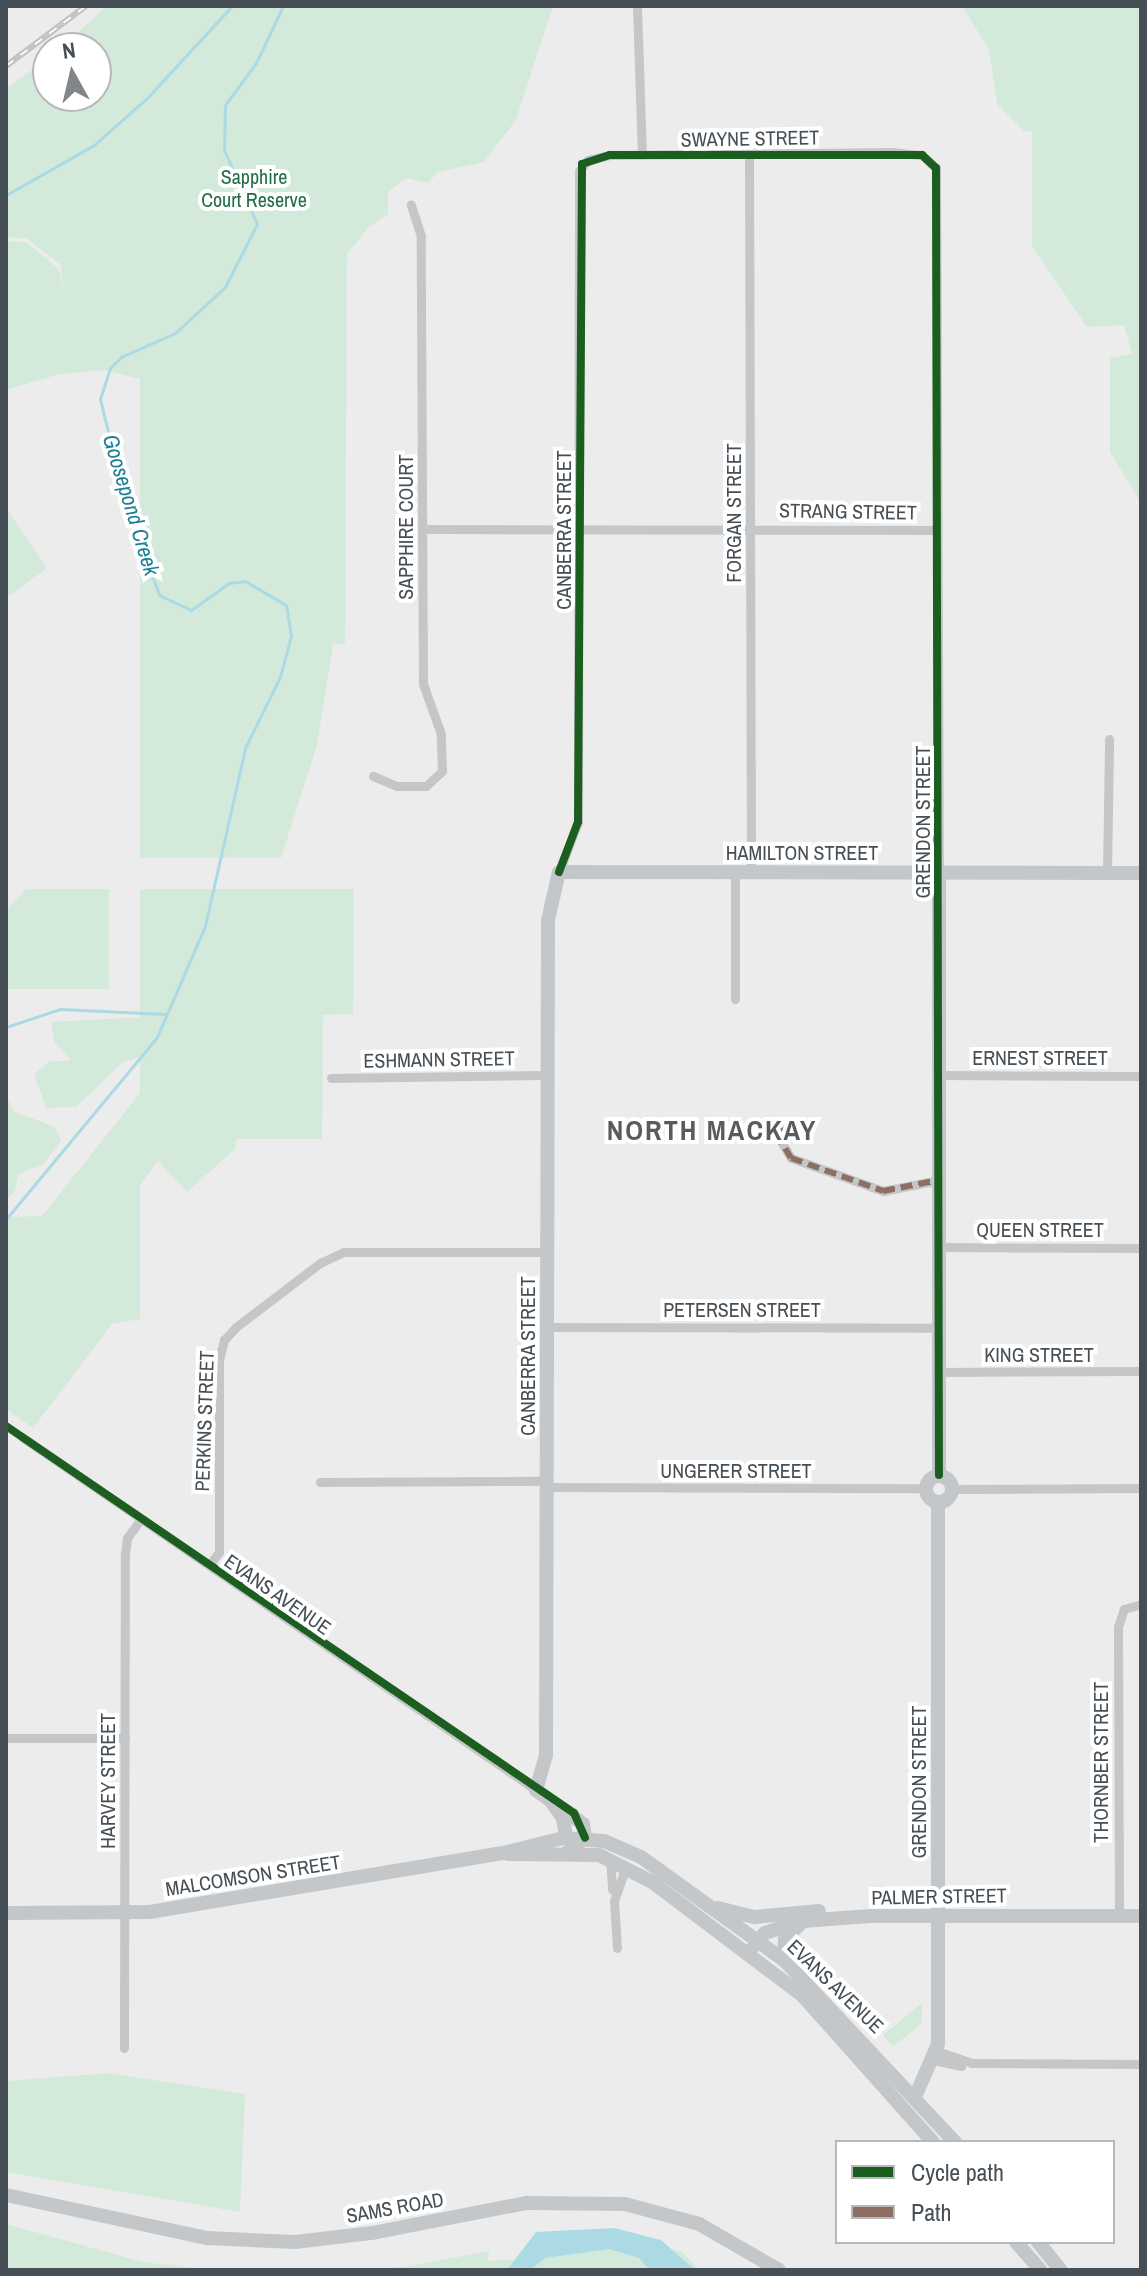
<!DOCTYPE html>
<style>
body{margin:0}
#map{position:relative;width:1147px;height:2276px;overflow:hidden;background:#edecec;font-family:"Archivo Narrow",sans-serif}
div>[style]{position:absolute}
.green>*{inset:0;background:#d3eada}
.water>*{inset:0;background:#abdae4}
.stream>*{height:3px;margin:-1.5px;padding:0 1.5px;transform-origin:1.5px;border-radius:1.5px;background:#abdae4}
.street>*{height:9px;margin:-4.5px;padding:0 4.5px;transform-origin:4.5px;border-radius:4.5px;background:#c4c6c7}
.secondary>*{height:14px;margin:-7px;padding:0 7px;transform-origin:7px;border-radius:7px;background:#c4c7c9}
.secondary>.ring{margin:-7px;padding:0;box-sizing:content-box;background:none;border:14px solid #c4c7c9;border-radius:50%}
.rail>*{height:6px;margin-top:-3px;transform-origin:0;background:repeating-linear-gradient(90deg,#fff 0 9px,#c0c2c2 0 18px);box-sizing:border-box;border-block:2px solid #c0c2c2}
.quiet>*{height:6px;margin-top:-3px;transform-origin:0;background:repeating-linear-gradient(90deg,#8d6e63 0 12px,transparent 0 18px)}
.cycleway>*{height:8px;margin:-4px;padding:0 4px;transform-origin:4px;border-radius:4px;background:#1b5e20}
span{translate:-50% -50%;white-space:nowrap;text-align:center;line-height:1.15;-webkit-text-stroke:8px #fff;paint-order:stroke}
.street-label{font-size:20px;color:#464f56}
.park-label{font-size:20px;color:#216d43}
.water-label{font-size:22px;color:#1c8193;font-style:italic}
.district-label{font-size:28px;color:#595c5f;font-weight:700;letter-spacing:2px}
.frame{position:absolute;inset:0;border:8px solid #464f56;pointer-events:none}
.legend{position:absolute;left:835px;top:2140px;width:280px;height:104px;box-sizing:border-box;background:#fff;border:2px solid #b5b9bb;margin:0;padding:10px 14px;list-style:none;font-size:24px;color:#464f56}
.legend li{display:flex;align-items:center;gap:16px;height:40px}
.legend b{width:40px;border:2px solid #b5b9bb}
.north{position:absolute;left:32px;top:32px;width:80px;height:80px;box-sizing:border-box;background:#fff;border:2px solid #b5b9bb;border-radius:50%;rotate:352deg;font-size:22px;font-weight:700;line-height:32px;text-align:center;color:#464f56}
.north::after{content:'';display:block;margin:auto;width:28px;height:36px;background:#80868a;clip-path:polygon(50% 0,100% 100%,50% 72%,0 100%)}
</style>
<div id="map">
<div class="green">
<i style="clip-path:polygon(107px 6px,553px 6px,516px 120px,484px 162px,438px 172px,428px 183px,406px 178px,388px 192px,388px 214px,369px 227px,347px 254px,345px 644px,333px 644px,317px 745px,281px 858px,140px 858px,140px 379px,105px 370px,60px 374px,6px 390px,6px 241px,26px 242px,59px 269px,64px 288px,60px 264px,27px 239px,6px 237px,6px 89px,48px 58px,48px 96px,96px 96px,96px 48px,60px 48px)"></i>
<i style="clip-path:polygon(962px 6px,1141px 6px,1141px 503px,1110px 452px,1110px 358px,1132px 354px,1124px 325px,1087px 327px,1032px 246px,1032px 132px,1024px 131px,997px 104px,989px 50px)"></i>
<i style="clip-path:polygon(6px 508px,47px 568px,6px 598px)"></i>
<i style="clip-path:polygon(26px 889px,109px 889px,109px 989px,6px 989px,6px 911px)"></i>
<i style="clip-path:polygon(140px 889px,354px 889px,353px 1014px,323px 1015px,322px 1139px,236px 1139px,235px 1149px,187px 1192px,158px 1161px,140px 1185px,140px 1319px,112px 1324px,33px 1428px,6px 1409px,6px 1217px,42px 1216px,140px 1093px,140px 1057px,123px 1062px,76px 1107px,46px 1108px,34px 1074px,48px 1062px,71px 1060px,54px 1041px,51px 1022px,140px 1017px)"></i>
<i style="clip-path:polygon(6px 1095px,13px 1111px,55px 1127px,61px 1141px,43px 1164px,18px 1174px,15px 1191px,6px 1200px)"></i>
<i style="clip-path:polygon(922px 2003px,922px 2023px,893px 2047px,883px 2035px)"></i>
<i style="clip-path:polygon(108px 2073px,245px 2094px,240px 2212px,6px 2172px,6px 2081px)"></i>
<i style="clip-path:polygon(6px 2224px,143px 2262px,211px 2270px,6px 2270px)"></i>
<i style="clip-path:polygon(599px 2240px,681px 2251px,699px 2270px,351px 2270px,404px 2267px,489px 2251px,488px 2261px,543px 2258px,598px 2250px)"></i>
</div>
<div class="water">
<i style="clip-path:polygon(614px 2228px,661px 2240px,695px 2270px,650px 2270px,639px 2258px,609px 2249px,545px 2258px,530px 2270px,507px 2270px,536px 2232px)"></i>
</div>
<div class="stream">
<i style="left:6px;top:195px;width:101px;rotate:-29.6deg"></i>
<i style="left:94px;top:145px;width:71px;rotate:-41.6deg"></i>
<i style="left:147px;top:98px;width:125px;rotate:-47.3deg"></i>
<i style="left:6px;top:1027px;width:57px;rotate:-18.4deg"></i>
<i style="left:60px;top:1009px;width:106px;rotate:2.7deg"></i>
<i style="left:6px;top:1219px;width:236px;rotate:-50.3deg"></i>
<i style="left:157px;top:1037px;width:121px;rotate:-66.6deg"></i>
<i style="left:205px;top:926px;width:182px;rotate:-77.3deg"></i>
<i style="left:245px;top:748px;width:79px;rotate:-63.8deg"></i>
<i style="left:280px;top:677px;width:42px;rotate:-75deg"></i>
<i style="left:291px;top:636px;width:31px;rotate:-99deg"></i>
<i style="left:286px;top:605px;width:48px;rotate:-149.7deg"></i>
<i style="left:245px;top:581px;width:16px;rotate:173deg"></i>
<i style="left:229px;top:583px;width:47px;rotate:144.6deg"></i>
<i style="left:191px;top:610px;width:35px;rotate:-155deg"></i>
<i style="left:159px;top:595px;width:116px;rotate:-109.1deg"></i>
<i style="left:121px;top:485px;width:89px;rotate:-103.7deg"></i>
<i style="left:100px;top:399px;width:33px;rotate:-72deg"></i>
<i style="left:110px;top:368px;width:16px;rotate:-45deg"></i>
<i style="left:121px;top:357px;width:59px;rotate:-24deg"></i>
<i style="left:175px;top:333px;width:68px;rotate:-42.6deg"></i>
<i style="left:225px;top:287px;width:71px;rotate:-63.1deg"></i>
<i style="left:257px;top:224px;width:81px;rotate:-114deg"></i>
<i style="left:224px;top:150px;width:45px;rotate:-88.7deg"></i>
<i style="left:225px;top:105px;width:52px;rotate:-53.6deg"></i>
<i style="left:256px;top:63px;width:63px;rotate:-64.7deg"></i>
</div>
<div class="street">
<i style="left:637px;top:6px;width:149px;rotate:88.1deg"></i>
<i style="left:749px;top:154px;width:718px;rotate:89.84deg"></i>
<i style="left:424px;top:529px;width:512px;rotate:0.11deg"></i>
<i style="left:373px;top:776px;width:26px;rotate:23deg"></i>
<i style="left:397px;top:786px;width:29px"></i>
<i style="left:426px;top:786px;width:22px;rotate:-43deg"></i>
<i style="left:442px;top:771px;width:37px;rotate:-92deg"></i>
<i style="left:441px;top:734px;width:53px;rotate:-109.8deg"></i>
<i style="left:423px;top:684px;width:448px;rotate:-90.3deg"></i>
<i style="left:421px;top:236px;width:33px;rotate:-108deg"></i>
<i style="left:559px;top:872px;width:53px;rotate:-69.2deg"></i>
<i style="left:578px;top:822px;width:651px;rotate:-89.91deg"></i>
<i style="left:579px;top:171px;width:14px;rotate:-51deg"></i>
<i style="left:588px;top:160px;width:23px;rotate:-13deg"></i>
<i style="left:610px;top:155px;width:281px;rotate:-0.6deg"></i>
<i style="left:891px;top:152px;width:31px;rotate:6deg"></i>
<i style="left:922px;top:155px;width:19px;rotate:43deg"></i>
<i style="left:936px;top:168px;width:704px;rotate:89.76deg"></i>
<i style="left:735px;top:872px;width:127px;rotate:90deg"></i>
<i style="left:1107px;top:873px;width:134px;rotate:-89.1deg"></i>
<i style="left:939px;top:1075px;width:202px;rotate:0.3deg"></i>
<i style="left:331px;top:1078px;width:216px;rotate:-0.8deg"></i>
<i style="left:802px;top:1124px;width:28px;rotate:161deg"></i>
<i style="left:776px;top:1133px;width:29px;rotate:59deg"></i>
<i style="left:791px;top:1158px;width:98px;rotate:19.7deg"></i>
<i style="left:883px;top:1191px;width:57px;rotate:-11.1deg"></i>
<i style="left:761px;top:1127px;width:16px;rotate:22deg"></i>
<i style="left:938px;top:1247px;width:203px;rotate:0.3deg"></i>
<i style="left:547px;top:1327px;width:391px;rotate:0.1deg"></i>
<i style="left:938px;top:1372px;width:203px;rotate:-0.3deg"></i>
<i style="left:22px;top:1437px;width:624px;rotate:34.48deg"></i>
<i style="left:320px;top:1482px;width:226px;rotate:-0.3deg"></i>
<i style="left:546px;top:1487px;width:380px;rotate:0.2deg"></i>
<i style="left:953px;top:1489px;width:188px;rotate:-0.3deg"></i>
<i style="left:209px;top:1565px;width:16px;rotate:-52deg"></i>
<i style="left:219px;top:1552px;width:191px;rotate:-90deg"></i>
<i style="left:219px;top:1361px;width:22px;rotate:-77deg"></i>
<i style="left:224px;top:1340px;width:18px;rotate:-47deg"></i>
<i style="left:236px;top:1327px;width:106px;rotate:-37.3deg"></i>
<i style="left:320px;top:1263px;width:26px;rotate:-25deg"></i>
<i style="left:344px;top:1252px;width:203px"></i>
<i style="left:6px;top:1738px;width:119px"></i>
<i style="left:610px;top:1858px;width:32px;rotate:86deg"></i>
<i style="left:1119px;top:1916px;width:289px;rotate:-90.2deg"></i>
<i style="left:1118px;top:1627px;width:19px;rotate:-72deg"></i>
<i style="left:1124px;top:1609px;width:18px;rotate:-16deg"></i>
<i style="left:617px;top:1948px;width:47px;rotate:-93.7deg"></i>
<i style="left:614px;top:1901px;width:37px;rotate:-71deg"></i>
<i style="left:124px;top:2048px;width:494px;rotate:-89.9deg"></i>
<i style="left:125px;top:1554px;width:16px;rotate:-83deg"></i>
<i style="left:127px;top:1538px;width:24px;rotate:-54deg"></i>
<i style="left:937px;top:2051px;width:37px;rotate:19deg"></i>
<i style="left:972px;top:2063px;width:169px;rotate:0.3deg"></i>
<i style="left:933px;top:2060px;width:29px;rotate:12deg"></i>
</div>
<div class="secondary">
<i style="left:939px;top:872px;width:603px;rotate:90deg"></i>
<i class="ring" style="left:926px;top:1476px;width:12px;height:12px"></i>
<i style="left:552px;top:1803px;width:19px;rotate:54deg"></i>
<i style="left:563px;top:1818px;width:20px;rotate:81deg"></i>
<i style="left:566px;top:1838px;width:9px;rotate:27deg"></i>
<i style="left:566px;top:1853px;width:24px;rotate:-38deg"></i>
<i style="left:585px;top:1838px;width:14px;rotate:-98deg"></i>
<i style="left:583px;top:1824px;width:58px;rotate:-144.1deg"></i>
<i style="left:536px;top:1790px;width:35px;rotate:-74deg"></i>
<i style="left:546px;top:1756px;width:836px;rotate:-89.86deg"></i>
<i style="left:548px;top:920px;width:49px;rotate:-77.1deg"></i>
<i style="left:559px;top:872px;width:582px;rotate:0.1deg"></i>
<i style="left:508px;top:1854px;width:91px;rotate:0.6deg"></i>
<i style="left:599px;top:1855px;width:59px;rotate:27deg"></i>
<i style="left:652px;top:1882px;width:188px;rotate:37deg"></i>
<i style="left:802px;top:1995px;width:197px;rotate:48.3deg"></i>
<i style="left:718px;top:1908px;width:38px;rotate:14deg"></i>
<i style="left:755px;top:1917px;width:64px;rotate:-5.4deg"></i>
<i style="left:6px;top:1913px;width:144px;rotate:-0.4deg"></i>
<i style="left:150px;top:1912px;width:359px;rotate:-9.5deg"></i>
<i style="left:504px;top:1853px;width:61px;rotate:-14.3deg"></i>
<i style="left:563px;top:1838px;width:41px;rotate:4.2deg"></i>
<i style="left:604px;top:1841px;width:40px;rotate:23.4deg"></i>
<i style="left:641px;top:1857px;width:176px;rotate:35.8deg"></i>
<i style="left:784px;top:1960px;width:250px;rotate:46.8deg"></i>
<i style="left:754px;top:1946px;width:17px;rotate:-50deg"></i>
<i style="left:765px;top:1933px;width:39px;rotate:-18deg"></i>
<i style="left:802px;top:1921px;width:69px;rotate:-4.1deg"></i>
<i style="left:871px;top:1916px;width:270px"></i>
<i style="left:784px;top:1960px;width:21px;rotate:-87deg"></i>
<i style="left:785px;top:1939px;width:24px;rotate:-45deg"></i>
<i style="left:915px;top:2097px;width:58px;rotate:-66.5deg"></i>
<i style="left:938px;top:2044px;width:542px;rotate:-90deg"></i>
<i style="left:6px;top:2195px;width:206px;rotate:12.1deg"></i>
<i style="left:207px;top:2238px;width:88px;rotate:2.6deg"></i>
<i style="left:295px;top:2242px;width:78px;rotate:-6.7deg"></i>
<i style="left:372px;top:2233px;width:158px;rotate:-11deg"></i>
<i style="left:527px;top:2203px;width:98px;rotate:0.6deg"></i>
<i style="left:625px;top:2204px;width:77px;rotate:15.1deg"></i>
<i style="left:699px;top:2224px;width:92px;rotate:29.9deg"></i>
<i style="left:1016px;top:2242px;width:37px;rotate:49deg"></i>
<i style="left:1038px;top:2242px;width:36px;rotate:51deg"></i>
</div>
<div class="rail">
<i style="left:6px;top:66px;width:100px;rotate:-36.9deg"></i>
</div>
<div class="quiet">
<i style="left:802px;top:1124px;width:28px;rotate:161deg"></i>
<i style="left:776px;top:1133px;width:29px;rotate:59deg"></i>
<i style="left:791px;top:1158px;width:98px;rotate:19.7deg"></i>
<i style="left:883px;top:1191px;width:57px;rotate:-11.1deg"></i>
<i style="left:761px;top:1127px;width:16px;rotate:22deg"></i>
</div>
<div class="cycleway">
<i style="left:559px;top:872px;width:53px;rotate:-69.2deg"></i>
<i style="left:578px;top:822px;width:658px;rotate:-89.65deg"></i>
<i style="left:582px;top:164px;width:29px;rotate:-18deg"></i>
<i style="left:610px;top:155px;width:312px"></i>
<i style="left:922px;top:155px;width:19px;rotate:43deg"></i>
<i style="left:936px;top:168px;width:1307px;rotate:89.87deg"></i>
<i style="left:6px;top:1426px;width:687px;rotate:34.27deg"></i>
<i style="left:574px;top:1813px;width:27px;rotate:66deg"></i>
</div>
<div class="street-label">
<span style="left:750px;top:138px;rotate:-1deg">SWAYNE STREET</span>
<span style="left:848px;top:511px;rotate:1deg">STRANG STREET</span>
<span style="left:733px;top:513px;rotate:-90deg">FORGAN STREET</span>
<span style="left:405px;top:527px;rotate:-90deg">SAPPHIRE COURT</span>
<span style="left:563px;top:530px;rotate:-90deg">CANBERRA STREET</span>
<span style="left:922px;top:822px;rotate:-90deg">GRENDON STREET</span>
<span style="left:802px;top:852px">HAMILTON STREET</span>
<span style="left:1040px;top:1057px">ERNEST STREET</span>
<span style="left:439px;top:1059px;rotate:-1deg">ESHMANN STREET</span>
<span style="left:1040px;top:1229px">QUEEN STREET</span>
<span style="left:742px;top:1309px">PETERSEN STREET</span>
<span style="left:1039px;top:1354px">KING STREET</span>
<span style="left:527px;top:1356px;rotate:-90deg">CANBERRA STREET</span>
<span style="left:204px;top:1421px;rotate:-88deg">PERKINS STREET</span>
<span style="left:736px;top:1470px">UNGERER STREET</span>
<span style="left:278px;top:1594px;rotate:35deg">EVANS AVENUE</span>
<span style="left:1100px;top:1762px;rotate:-90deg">THORNBER STREET</span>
<span style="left:107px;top:1781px;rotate:-90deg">HARVEY STREET</span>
<span style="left:918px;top:1782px;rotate:-90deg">GRENDON STREET</span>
<span style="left:253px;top:1875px;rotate:-9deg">MALCOMSON STREET</span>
<span style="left:939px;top:1896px;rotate:-1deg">PALMER STREET</span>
<span style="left:836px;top:1986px;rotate:44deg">EVANS AVENUE</span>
<span style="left:395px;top:2207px;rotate:-10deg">SAMS ROAD</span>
</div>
<div class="park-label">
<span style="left:254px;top:188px">Sapphire<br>Court Reserve</span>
</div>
<div class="water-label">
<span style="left:131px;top:505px;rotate:73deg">Goosepond Creek</span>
</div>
<div class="district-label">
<span style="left:712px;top:1130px">NORTH MACKAY</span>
</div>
<div class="frame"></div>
<ul class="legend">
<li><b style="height:10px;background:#1b5e20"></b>Cycle path</li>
<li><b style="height:10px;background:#8d6e63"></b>Path</li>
</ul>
<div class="north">N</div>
</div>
